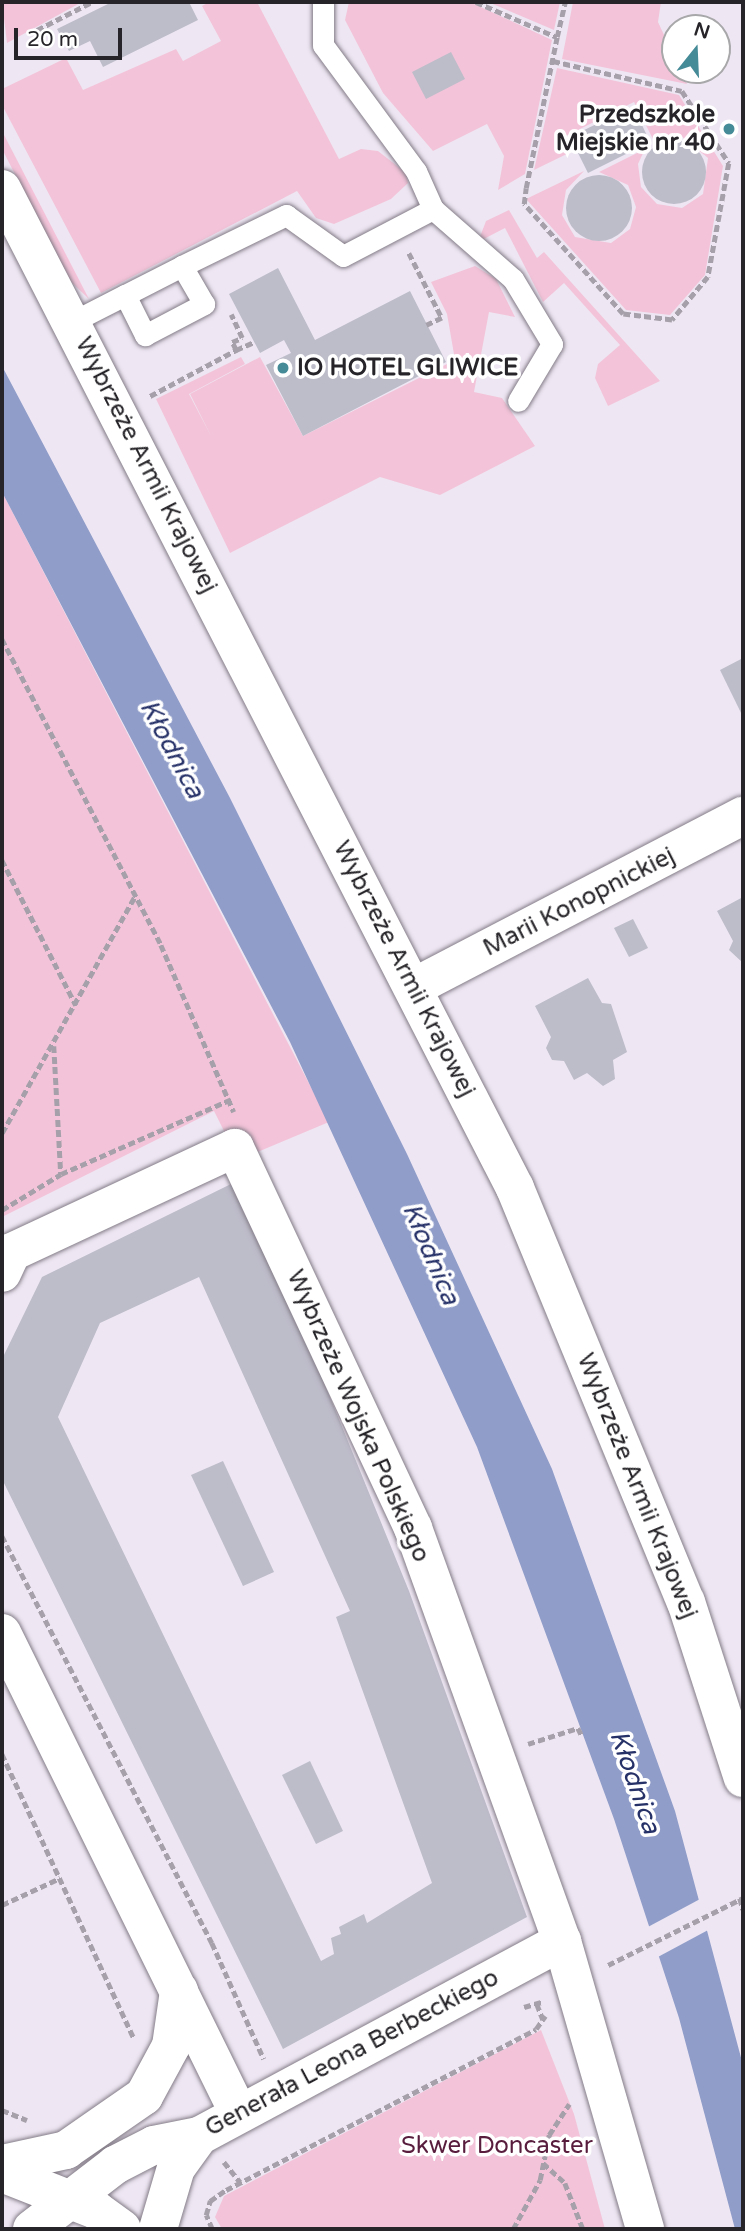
<!DOCTYPE html>
<meta charset="utf-8">
<style>
body{margin:0}
#map{position:relative;width:745px;height:2231px;overflow:hidden;background:#eee7f3;font-family:"Varela Round",sans-serif}
div>[style]{position:absolute}
.green>*{inset:0;background:#f3c4d9}
.water>*{inset:0;background:#909dc9}
.pier>*{inset:0;background:#eee7f3}
.building>*{inset:0;background:#bdbcc9}
.round{border-radius:50%}
.path>*{height:4.5px;margin-top:-2.25px;transform-origin:0;background:repeating-linear-gradient(90deg,#a6a0aa 0 7px,transparent 0 10.5px)}
.roads{filter:drop-shadow(0 0 2px #837c87) drop-shadow(0 0 2px #837c87)}
.service>*{height:21px;margin:-10.5px;padding:0 10.5px;transform-origin:10.5px;border-radius:10.5px;background:#fff}
.minor>*{height:38px;margin:-19px;padding:0 19px;transform-origin:19px;border-radius:19px;background:#fff}
.tertiary>*{height:38px;margin:-19px;padding:0 19px;transform-origin:19px;border-radius:19px;background:#fff}
.dots>*{width:19px;height:19px;translate:-50% -50%;box-sizing:border-box;border:4px solid #fff;border-radius:50%}
span{translate:-50% -50%;white-space:nowrap;text-align:center;line-height:1.15;-webkit-text-stroke:7px #fff;paint-order:stroke}
.poi-label{font-size:24px;color:#262428;font-weight:700}
.right{translate:-100% -50%;text-align:right}
.left{translate:0 -50%;text-align:left}
.street-label{font-size:24px;color:#262428}
.park-label{font-size:24px;color:#581c3c}
.water-label{font-size:26px;color:#263168;font-style:italic}
.frame{position:absolute;inset:0;border:4px solid #262428;pointer-events:none}
.north{position:absolute;left:661px;top:14px;width:70px;height:70px;box-sizing:border-box;background:#fff;border:2px solid #a8a7a9;border-radius:50%;rotate:18deg;font-size:19px;font-weight:700;line-height:28px;text-align:center;color:#262428}
.north::after{content:'';display:block;margin:auto;width:24px;height:32px;background:#458a97;clip-path:polygon(50% 0,100% 100%,50% 72%,0 100%)}
.scale{position:absolute;left:14px;top:28px;width:108px;height:32px;box-sizing:border-box;border:4px solid #262428;border-top:0;padding-left:9px;font-size:21px;line-height:24px;white-space:nowrap;color:#262428;-webkit-text-stroke:5px #fff;paint-order:stroke}
</style>
<div id="map">
<div class="green">
<i style="clip-path:polygon(2px 2px,82px 2px,7px 43px)"></i>
<i style="clip-path:polygon(209px 2px,257px 2px,339px 159px,361px 149px,378px 151px,406px 173px,408px 183px,391px 199px,334px 224px,316px 218px,297px 191px,101px 293px,2px 105px,2px 89px,66px 58px,83px 90px,176px 49px,183px 61px,221px 41px,202px 6px)"></i>
<i style="clip-path:polygon(349px 2px,470px 2px,552px 40px,525px 174px,498px 190px,504px 156px,487px 124px,433px 151px,383px 93px,345px 20px)"></i>
<i style="clip-path:polygon(488px 2px,560px 2px,554px 30px)"></i>
<i style="clip-path:polygon(573px 2px,661px 2px,658px 22px,687px 84px,562px 59px)"></i>
<i style="clip-path:polygon(557px 68px,679px 95px,723px 166px,705px 275px,670px 315px,626px 310px,526px 199px,584px 171px,566px 190px,562px 215px,575px 237px,611px 243px,630px 229px,636px 207px,628px 185px,599px 172px,645px 149px,638px 164px,641px 187px,657px 204px,682px 208px,703px 194px,708px 158px,681px 136px,654px 141px,634px 102px,566px 136px,573px 151px,534px 170px)"></i>
<i style="clip-path:polygon(2px 131px,89px 299px,70px 281px,2px 149px)"></i>
<i style="clip-path:polygon(509px 210px,537px 258px,544px 252px,660px 381px,608px 406px,595px 378px,598px 364px,620px 345px,564px 283px,543px 302px,505px 228px,478px 242px,486px 221px)"></i>
<i style="clip-path:polygon(475px 266px,496px 279px,515px 317px,489px 312px,474px 392px,502px 398px,535px 446px,440px 495px,380px 477px,230px 553px,156px 399px,241px 357px,245px 364px,189px 394px,211px 436px,190px 394px,260px 357px,303px 436px,455px 360px,447px 314px,431px 282px)"></i>
<i style="clip-path:polygon(2px 492px,329px 1122px,253px 1154px,225px 1133px,214px 1111px,2px 1217px)"></i>
<i style="clip-path:polygon(541px 2030px,574px 2114px,605px 2229px,222px 2229px,215px 2217px,224px 2196px)"></i>
</div>
<div class="water">
<i style="clip-path:polygon(2px 366px,230px 798px,407px 1154px,552px 1469px,675px 1811px,743px 2065px,743px 2229px,735px 2229px,679px 2018px,614px 1819px,477px 1447px,290px 1042px,2px 492px)"></i>
</div>
<div class="pier">
<i style="clip-path:polygon(702px 1898px,710px 1929px,656px 1958px,646px 1928px)"></i>
</div>
<div class="building">
<i style="clip-path:polygon(112px 2px,189px 2px,198px 20px,103px 67px,90px 41px,69px 51px,57px 29px)"></i>
<i style="clip-path:polygon(451px 52px,465px 79px,426px 99px,412px 72px)"></i>
<i style="clip-path:polygon(633px 106px,650px 142px,588px 173px,570px 137px)"></i>
<i class="round" style="left:642px;top:140px;width:64px;height:64px"></i>
<i class="round" style="left:566px;top:175px;width:66px;height:66px"></i>
<i style="clip-path:polygon(278px 268px,315px 340px,410px 291px,446px 362px,303px 436px,266px 365px,291px 353px,284px 340px,260px 353px,229px 294px)"></i>
<i style="clip-path:polygon(743px 658px,743px 717px,720px 670px)"></i>
<i style="clip-path:polygon(743px 897px,743px 963px,729px 950px,733px 941px,717px 911px)"></i>
<i style="clip-path:polygon(633px 919px,648px 948px,629px 957px,614px 928px)"></i>
<i style="clip-path:polygon(588px 978px,602px 1003px,611px 1004px,627px 1052px,613px 1060px,615px 1079px,603px 1086px,587px 1073px,574px 1080px,564px 1061px,552px 1060px,546px 1048px,551px 1037px,535px 1006px)"></i>
<i style="clip-path:polygon(evenodd,231px 1184px,321px 1375px,409px 1591px,527px 1917px,283px 2049px,2px 1479px,2px 1359px,42px 1277px,231px 1184px,199px 1277px,350px 1611px,336px 1617px,432px 1883px,367px 1923px,364px 1914px,339px 1927px,341px 1934px,331px 1938px,334px 1954px,321px 1961px,58px 1417px,100px 1323px,199px 1277px)"></i>
<i style="clip-path:polygon(223px 1461px,274px 1572px,243px 1586px,191px 1475px)"></i>
<i style="clip-path:polygon(310px 1761px,343px 1831px,316px 1844px,282px 1775px)"></i>
</div>
<div class="path">
<i style="left:476px;top:2px;width:88px;rotate:23.4deg"></i>
<i style="left:557px;top:37px;width:36px;rotate:-77deg"></i>
<i style="left:37px;top:30px;width:62px;rotate:-27deg"></i>
<i style="left:553px;top:61px;width:132px;rotate:13.1deg"></i>
<i style="left:682px;top:91px;width:86px;rotate:56.9deg"></i>
<i style="left:729px;top:163px;width:116px;rotate:100.4deg"></i>
<i style="left:708px;top:277px;width:56px;rotate:129.9deg"></i>
<i style="left:672px;top:320px;width:49px;rotate:-173deg"></i>
<i style="left:623px;top:314px;width:148px;rotate:-132deg"></i>
<i style="left:524px;top:204px;width:16px;rotate:-83deg"></i>
<i style="left:526px;top:188px;width:154px;rotate:-78.4deg"></i>
<i style="left:409px;top:253px;width:73px;rotate:63.1deg"></i>
<i style="left:442px;top:318px;width:17px;rotate:155deg"></i>
<i style="left:236px;top:350px;width:20px;rotate:-24deg"></i>
<i style="left:150px;top:396px;width:98px;rotate:-28.1deg"></i>
<i style="left:236px;top:350px;width:9px;rotate:-117deg"></i>
<i style="left:232px;top:342px;width:11px;rotate:-22deg"></i>
<i style="left:242px;top:338px;width:26px;rotate:-115deg"></i>
<i style="left:2px;top:639px;width:345px;rotate:62.5deg"></i>
<i style="left:161px;top:945px;width:182px;rotate:66.4deg"></i>
<i style="left:2px;top:860px;width:163px;rotate:63deg"></i>
<i style="left:54px;top:1046px;width:128px;rotate:86.9deg"></i>
<i style="left:2px;top:1133px;width:272px;rotate:-60.7deg"></i>
<i style="left:2px;top:1210px;width:69px;rotate:-31.4deg"></i>
<i style="left:61px;top:1174px;width:187px;rotate:-23.7deg"></i>
<i style="left:2px;top:1536px;width:458px;rotate:62.7deg"></i>
<i style="left:212px;top:1943px;width:127px;rotate:65.9deg"></i>
<i style="left:528px;top:1744px;width:52px;rotate:-17.7deg"></i>
<i style="left:578px;top:1728px;width:9px;rotate:63deg"></i>
<i style="left:2px;top:1754px;width:314px;rotate:65.1deg"></i>
<i style="left:740px;top:1898px;width:12px;rotate:76deg"></i>
<i style="left:2px;top:1905px;width:64px;rotate:-25deg"></i>
<i style="left:608px;top:1965px;width:151px;rotate:-26.4deg"></i>
<i style="left:537px;top:2004px;width:17px;rotate:69deg"></i>
<i style="left:524px;top:2007px;width:19px;rotate:-16deg"></i>
<i style="left:2px;top:2110px;width:27px;rotate:22deg"></i>
<i style="left:224px;top:2162px;width:26px;rotate:51deg"></i>
<i style="left:543px;top:2163px;width:30px;rotate:42deg"></i>
<i style="left:565px;top:2183px;width:49px;rotate:68.6deg"></i>
<i style="left:212px;top:2229px;width:15px;rotate:-113deg"></i>
<i style="left:206px;top:2215px;width:15px;rotate:-74deg"></i>
<i style="left:210px;top:2201px;width:19px;rotate:-35deg"></i>
<i style="left:226px;top:2190px;width:349px;rotate:-27.4deg"></i>
<i style="left:536px;top:2029px;width:16px;rotate:-55deg"></i>
<i style="left:513px;top:2229px;width:56px;rotate:-61.1deg"></i>
<i style="left:540px;top:2180px;width:46px;rotate:-78.7deg"></i>
<i style="left:549px;top:2135px;width:37px;rotate:-57deg"></i>
</div>
<div class="roads">
<div class="service">
<i style="left:323px;top:2px;width:43px;rotate:90deg"></i>
<i style="left:323px;top:45px;width:157px;rotate:53.6deg"></i>
<i style="left:416px;top:171px;width:42px;rotate:65.9deg"></i>
<i style="left:433px;top:209px;width:106px;rotate:41.2deg"></i>
<i style="left:513px;top:279px;width:76px;rotate:59deg"></i>
<i style="left:552px;top:344px;width:66px;rotate:120.8deg"></i>
<i style="left:182px;top:266px;width:116px;rotate:-26.1deg"></i>
<i style="left:286px;top:215px;width:70px;rotate:35.7deg"></i>
<i style="left:343px;top:256px;width:102px;rotate:-27.6deg"></i>
<i style="left:72px;top:322px;width:59px;rotate:-27deg"></i>
<i style="left:125px;top:295px;width:45px;rotate:63.4deg"></i>
<i style="left:145px;top:335px;width:67px;rotate:-27.7deg"></i>
<i style="left:204px;top:304px;width:44px;rotate:-120.1deg"></i>
<i style="left:182px;top:266px;width:64px;rotate:153deg"></i>
</div>
<div class="minor">
<i style="left:2px;top:189px;width:1123px;rotate:62.82deg"></i>
<i style="left:515px;top:1188px;width:448px;rotate:67.6deg"></i>
<i style="left:686px;top:1602px;width:185px;rotate:72.1deg"></i>
<i style="left:414px;top:987px;width:371px;rotate:-27.5deg"></i>
<i style="left:2px;top:1273px;width:23px;rotate:-65deg"></i>
<i style="left:12px;top:1252px;width:246px;rotate:-25deg"></i>
<i style="left:235px;top:1148px;width:420px;rotate:64.9deg"></i>
<i style="left:413px;top:1528px;width:439px;rotate:70.2deg"></i>
<i style="left:562px;top:1941px;width:300px;rotate:73.9deg"></i>
<i style="left:2px;top:1633px;width:536px;rotate:63.77deg"></i>
<i style="left:2px;top:2164px;width:66px;rotate:-12.3deg"></i>
<i style="left:66px;top:2150px;width:95px;rotate:-34.7deg"></i>
<i style="left:144px;top:2096px;width:57px;rotate:-61.6deg"></i>
<i style="left:171px;top:2046px;width:56px;rotate:-81.7deg"></i>
<i style="left:32px;top:2229px;width:105px;rotate:-37.6deg"></i>
<i style="left:115px;top:2165px;width:44px;rotate:-27.1deg"></i>
<i style="left:154px;top:2145px;width:46px;rotate:-11.3deg"></i>
<i style="left:199px;top:2136px;width:412px;rotate:-28.2deg"></i>
<i style="left:158px;top:2229px;width:64px;rotate:-73.6deg"></i>
<i style="left:176px;top:2168px;width:39px;rotate:-54deg"></i>
</div>
<div class="tertiary">
<i style="left:2px;top:2173px;width:101px;rotate:21.5deg"></i>
<i style="left:96px;top:2210px;width:32px;rotate:36deg"></i>
</div>
</div>
<div class="dots">
<i style="left:729px;top:129px;background:#458a97"></i>
<i style="left:283px;top:368px;background:#458a97"></i>
</div>
<div class="poi-label">
<span class="right" style="left:715px;top:129px">Przedszkole<br>Miejskie nr 40</span>
<span class="left" style="left:297px;top:368px">IO HOTEL GLIWICE</span>
</div>
<div class="street-label">
<span style="left:146px;top:465px;rotate:63deg">Wybrzeże Armii Krajowej</span>
<span style="left:579px;top:902px;rotate:-27deg">Marii Konopnickiej</span>
<span style="left:404px;top:969px;rotate:63deg">Wybrzeże Armii Krajowej</span>
<span style="left:358px;top:1416px;rotate:66deg">Wybrzeże Wojska Polskiego</span>
<span style="left:637px;top:1486px;rotate:68deg">Wybrzeże Armii Krajowej</span>
<span style="left:352px;top:2053px;rotate:-28deg">Generała Leona Berbeckiego</span>
</div>
<div class="park-label">
<span style="left:497px;top:2146px">Skwer Doncaster</span>
</div>
<div class="water-label">
<span style="left:172px;top:749px;rotate:62deg">Kłodnica</span>
<span style="left:431px;top:1254px;rotate:67deg">Kłodnica</span>
<span style="left:635px;top:1782px;rotate:71deg">Kłodnica</span>
</div>
<div class="frame"></div>
<div class="north">N</div>
<div class="scale">20 m</div>
</div>
